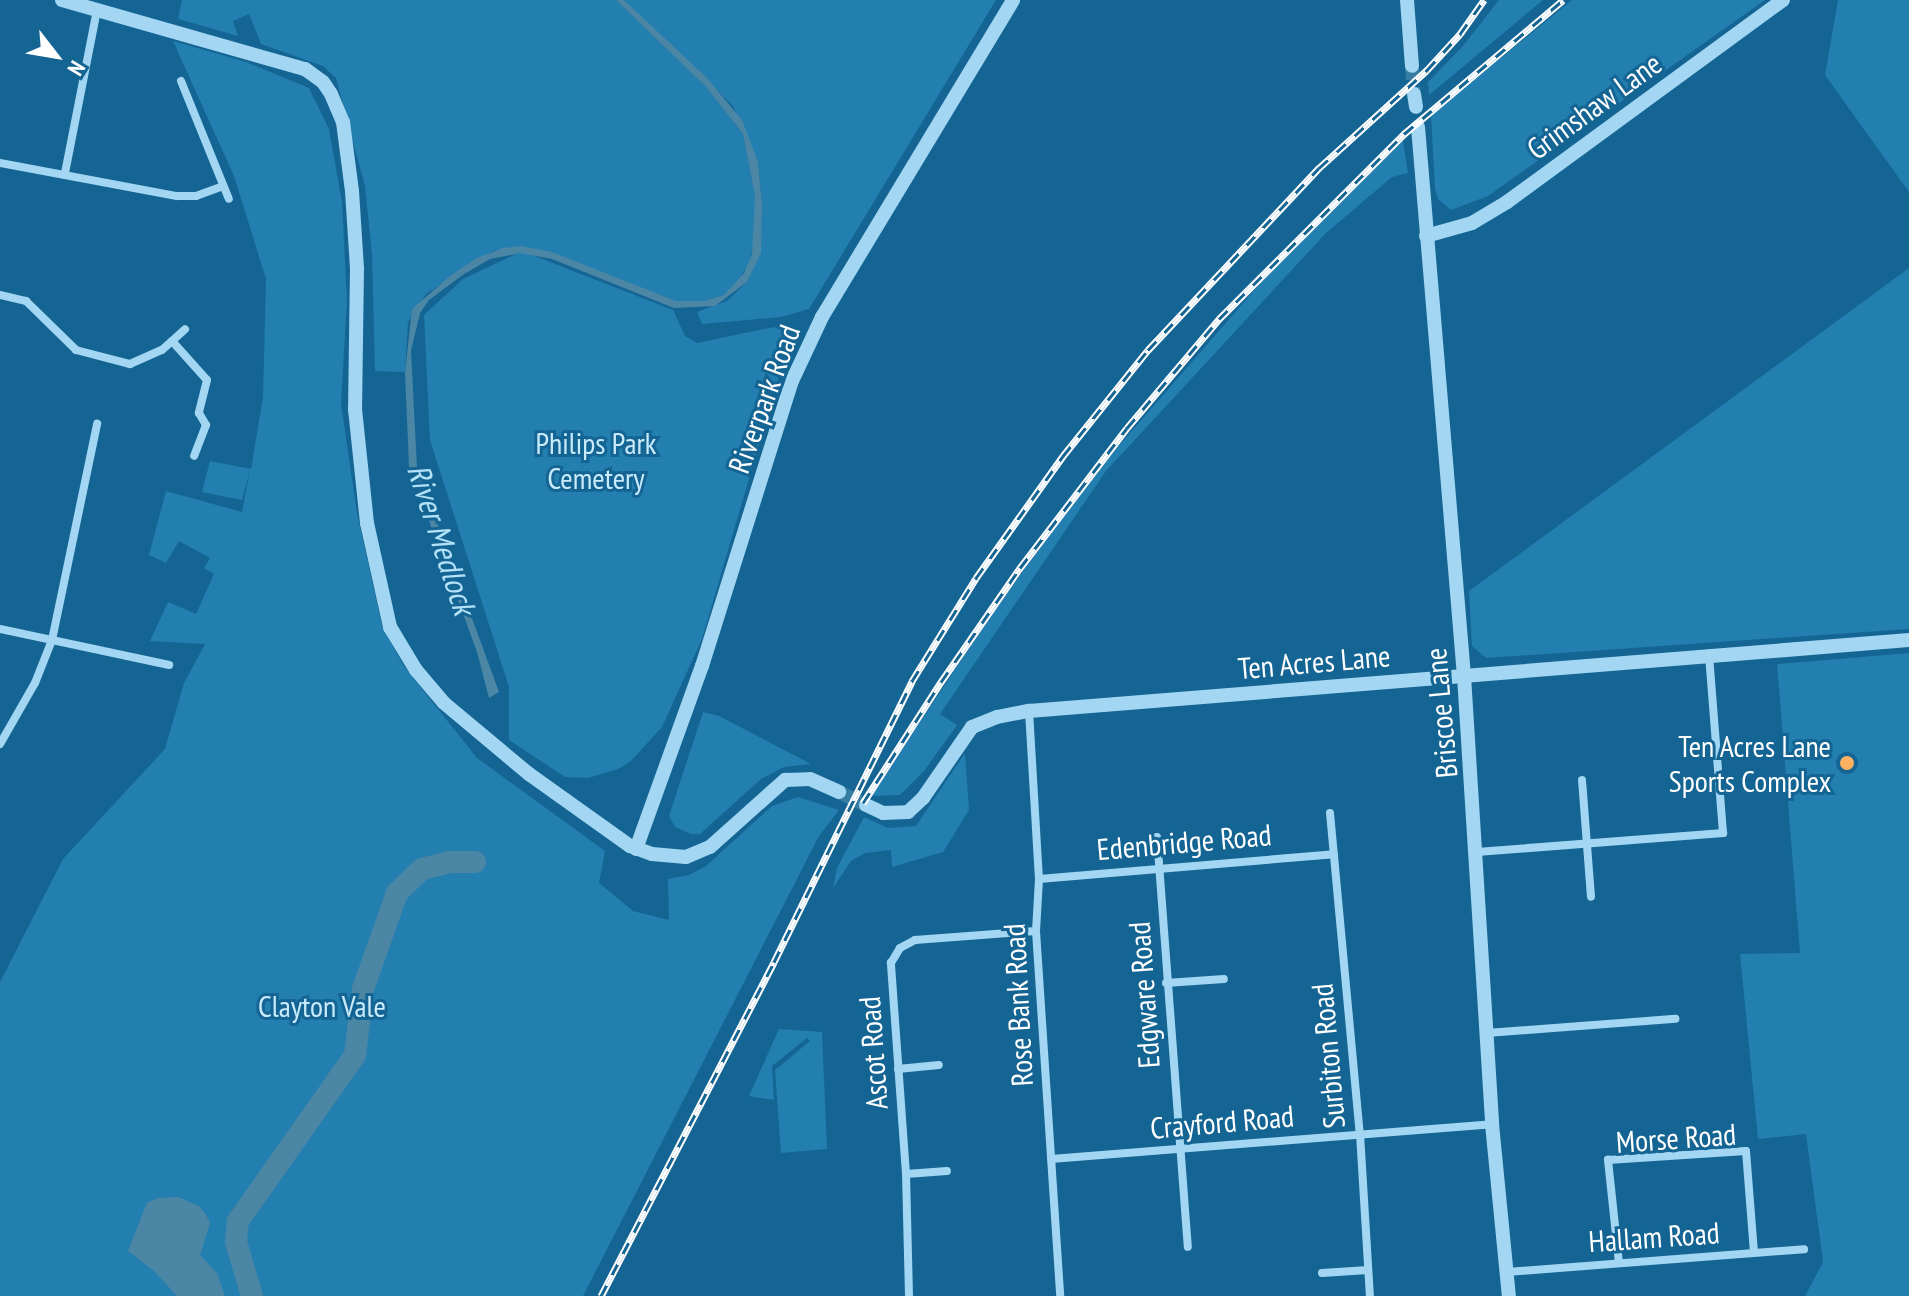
<!DOCTYPE html>
<style>
body{margin:0}
#map{position:relative;width:1909px;height:1296px;overflow:hidden;background:#146593;font-family:"PT Sans Narrow",sans-serif}
div>[style]{position:absolute}
.green>*{inset:0;background:#237fb0}
.water>*{inset:0;background:#4c86a5}
.river>*{height:22px;margin:-11px;padding:0 11px;transform-origin:11px;border-radius:11px;background:#4c86a5}
.tertiary-tunnel>*{height:14px;margin-top:-7px;transform-origin:0;background:repeating-linear-gradient(90deg,#377ca3 0 14px,transparent 0 21px)}
.minor>*{height:8px;margin:-4px;padding:0 4px;transform-origin:4px;border-radius:4px;background:#a2d6f2}
.tertiary>*{height:14px;margin:-7px;padding:0 7px;transform-origin:7px;border-radius:7px;background:#a2d6f2}
.rail>*{height:7px;margin-top:-3.5px;transform-origin:0;background:repeating-linear-gradient(90deg,#146593 0 12px,#fff 0 24px);box-sizing:border-box;border-block:2px solid #fff}
.dots>*{width:22px;height:22px;translate:-50% -50%;box-sizing:border-box;border:4px solid #146593;border-radius:50%}
span{translate:-50% -50%;white-space:nowrap;text-align:center;line-height:1.15;-webkit-text-stroke:6px #146593;paint-order:stroke}
.street-label{font-size:30px;color:#fff}
.park-label{font-size:30px;color:#c9ebfc}
.poi-label{font-size:30px;color:#fff}
.right{translate:-100% -50%;text-align:right}
.water-label{font-size:32px;color:#b2e1f8;font-style:italic}
.north{position:absolute;left:16px;top:16px;width:80px;height:80px;-webkit-text-stroke:6px #146593;paint-order:stroke;rotate:121deg;font-size:22px;font-weight:700;line-height:32px;text-align:center;color:#fff}
.north::after{content:'';display:block;margin:auto;width:28px;height:36px;background:#fff;clip-path:polygon(50% 0,100% 100%,50% 72%,0 100%)}
</style>
<div id="map">
<div class="green">
<i style="clip-path:polygon(182px 0,616px 0,706px 87px,743px 134px,755px 197px,755px 237px,749px 264px,735px 285px,724px 295px,703px 301px,676px 301px,521px 246px,493px 251px,426px 294px,408px 322px,405px 372px,375px 371px,372px 255px,365px 186px,336px 78px,323px 66px,261px 44px,249px 14px,233px 21px,238px 36px,178px 19px)"></i>
<i style="clip-path:polygon(624px 0,996px 0,809px 309px,781px 317px,702px 324px,697px 312px,727px 301px,747px 282px,760px 253px,762px 205px,758px 162px,733px 106px)"></i>
<i style="clip-path:polygon(1499px 0,1543px 0,1429px 95px,1428px 82px,1463px 46px)"></i>
<i style="clip-path:polygon(1572px 0,1765px 0,1488px 196px,1451px 210px,1438px 199px,1435px 189px,1431px 115px)"></i>
<i style="clip-path:polygon(1838px 0,1909px 0,1909px 192px,1825px 75px)"></i>
<i style="clip-path:polygon(173px 41px,246px 62px,309px 88px,329px 129px,342px 202px,347px 300px,341px 404px,357px 513px,382px 626px,403px 665px,477px 758px,605px 851px,599px 883px,633px 911px,669px 920px,668px 879px,689px 875px,706px 866px,772px 806px,798px 797px,839px 810px,819px 836px,583px 1296px,0 1296px,0 982px,63px 859px,165px 749px,184px 683px,205px 644px,150px 641px,168px 602px,196px 614px,214px 574px,204px 568px,210px 558px,179px 541px,166px 563px,149px 555px,166px 491px,242px 512px,250px 470px,242px 500px,202px 492px,210px 461px,251px 469px,263px 397px,266px 279px,234px 176px)"></i>
<i style="clip-path:polygon(1403px 141px,1408px 173px,1392px 177px,1326px 233px,1106px 471px,940px 714px,957px 725px,924px 771px,900px 795px,871px 796px,992px 614px,1096px 472px,1278px 263px)"></i>
<i style="clip-path:polygon(522px 251px,673px 310px,685px 336px,697px 343px,774px 327px,800px 335px,782px 366px,702px 639px,662px 727px,631px 761px,618px 769px,588px 778px,565px 777px,509px 740px,509px 687px,430px 440px,424px 315px,463px 279px)"></i>
<i style="clip-path:polygon(1909px 268px,1909px 629px,1486px 658px,1472px 646px,1469px 591px)"></i>
<i style="clip-path:polygon(1909px 653px,1909px 1296px,1805px 1296px,1823px 1262px,1806px 1134px,1758px 1139px,1740px 954px,1800px 953px,1777px 664px)"></i>
<i style="clip-path:polygon(703px 712px,719px 716px,811px 764px,784px 767px,761px 779px,700px 834px,691px 834px,675px 827px,669px 816px)"></i>
<i style="clip-path:polygon(965px 753px,969px 810px,943px 852px,892px 867px,891px 850px,865px 853px,851px 861px,833px 888px,837px 868px,864px 817px,888px 828px,916px 826px)"></i>
<i style="clip-path:polygon(779px 1029px,822px 1032px,827px 1149px,781px 1153px,775px 1070px,810px 1041px,807px 1038px,772px 1066px,774px 1100px,749px 1096px)"></i>
</div>
<div class="water">
<i style="clip-path:polygon(616px 0,624px 0,707px 78px,742px 120px,758px 162px,762px 205px,761px 253px,747px 282px,715px 306px,674px 308px,552px 259px,520px 253px,490px 259px,464px 274px,429px 300px,420px 313px,411px 351px,417px 468px,499px 692px,489px 698px,477px 652px,409px 466px,405px 372px,412px 309px,450px 276px,477px 258px,503px 248px,521px 246px,552px 252px,676px 301px,703px 301px,724px 295px,744px 273px,752px 254px,755px 197px,743px 134px,706px 87px)"></i>
<i style="clip-path:polygon(178px 1197px,199px 1206px,206px 1215px,210px 1223px,200px 1255px,217px 1273px,225px 1296px,177px 1296px,155px 1272px,128px 1251px,147px 1203px,158px 1198px)"></i>
</div>
<div class="river">
<i style="left:252px;top:1296px;width:56px;rotate:-106.5deg"></i>
<i style="left:236px;top:1242px;width:21px;rotate:-85deg"></i>
<i style="left:238px;top:1221px;width:203px;rotate:-54.8deg"></i>
<i style="left:355px;top:1055px;width:66px;rotate:-83.1deg"></i>
<i style="left:363px;top:989px;width:102px;rotate:-70.5deg"></i>
<i style="left:397px;top:893px;width:35px;rotate:-44deg"></i>
<i style="left:422px;top:869px;width:30px;rotate:-14deg"></i>
<i style="left:451px;top:862px;width:24px"></i>
</div>
<div class="tertiary-tunnel">
<i style="left:1412px;top:66px;width:28px;rotate:86deg"></i>
<i style="left:839px;top:792px;width:30px;rotate:26deg"></i>
</div>
<div class="minor">
<i style="left:181px;top:81px;width:127px;rotate:67.9deg"></i>
<i style="left:0;top:163px;width:180px;rotate:10.6deg"></i>
<i style="left:177px;top:196px;width:19px"></i>
<i style="left:196px;top:196px;width:29px;rotate:-20deg"></i>
<i style="left:65px;top:173px;width:166px;rotate:-78.9deg"></i>
<i style="left:0;top:295px;width:27px;rotate:13deg"></i>
<i style="left:26px;top:301px;width:70px;rotate:44.4deg"></i>
<i style="left:76px;top:350px;width:56px;rotate:14.5deg"></i>
<i style="left:130px;top:364px;width:35px;rotate:-24deg"></i>
<i style="left:162px;top:350px;width:31px;rotate:-42deg"></i>
<i style="left:172px;top:341px;width:52px;rotate:48.1deg"></i>
<i style="left:207px;top:380px;width:34px;rotate:104deg"></i>
<i style="left:199px;top:413px;width:14px;rotate:60deg"></i>
<i style="left:206px;top:425px;width:33px;rotate:111deg"></i>
<i style="left:0;top:629px;width:173px;rotate:12deg"></i>
<i style="left:1029px;top:711px;width:168px;rotate:86.6deg"></i>
<i style="left:1039px;top:879px;width:52px;rotate:93.3deg"></i>
<i style="left:1036px;top:931px;width:366px;rotate:86.2deg"></i>
<i style="left:0;top:744px;width:70px;rotate:-60.2deg"></i>
<i style="left:35px;top:683px;width:46px;rotate:-68.4deg"></i>
<i style="left:52px;top:640px;width:221px;rotate:-78.2deg"></i>
<i style="left:1582px;top:780px;width:117px;rotate:85.6deg"></i>
<i style="left:1330px;top:813px;width:322px;rotate:84.7deg"></i>
<i style="left:1360px;top:1134px;width:162px;rotate:86.5deg"></i>
<i style="left:1157px;top:837px;width:411px;rotate:85.7deg"></i>
<i style="left:1477px;top:852px;width:247px;rotate:-4.4deg"></i>
<i style="left:1723px;top:833px;width:180px;rotate:-94.5deg"></i>
<i style="left:1039px;top:879px;width:296px;rotate:-4.8deg"></i>
<i style="left:1166px;top:983px;width:58px;rotate:-3.9deg"></i>
<i style="left:1487px;top:1033px;width:189px;rotate:-4.3deg"></i>
<i style="left:898px;top:1069px;width:41px;rotate:-5.6deg"></i>
<i style="left:1051px;top:1159px;width:442px;rotate:-4.5deg"></i>
<i style="left:906px;top:1174px;width:41px;rotate:-4.2deg"></i>
<i style="left:1619px;top:1263px;width:104px;rotate:-96.1deg"></i>
<i style="left:1608px;top:1160px;width:138px;rotate:-3.7deg"></i>
<i style="left:1746px;top:1151px;width:102px;rotate:85.5deg"></i>
<i style="left:1507px;top:1272px;width:298px;rotate:-4.4deg"></i>
<i style="left:1322px;top:1273px;width:46px;rotate:-3.7deg"></i>
<i style="left:909px;top:1296px;width:122px;rotate:-91.4deg"></i>
<i style="left:906px;top:1174px;width:212px;rotate:-94.1deg"></i>
<i style="left:891px;top:963px;width:17px;rotate:-59deg"></i>
<i style="left:900px;top:948px;width:17px;rotate:-28deg"></i>
<i style="left:915px;top:940px;width:121px;rotate:-4.3deg"></i>
</div>
<div class="tertiary">
<i style="left:62px;top:0;width:253px;rotate:15.9deg"></i>
<i style="left:305px;top:69px;width:22px;rotate:36deg"></i>
<i style="left:323px;top:82px;width:14px;rotate:56deg"></i>
<i style="left:331px;top:94px;width:30px;rotate:67deg"></i>
<i style="left:343px;top:122px;width:70px;rotate:82.6deg"></i>
<i style="left:352px;top:191px;width:77px;rotate:86.3deg"></i>
<i style="left:357px;top:268px;width:141px;rotate:90.8deg"></i>
<i style="left:355px;top:409px;width:115px;rotate:84deg"></i>
<i style="left:367px;top:523px;width:107px;rotate:77.5deg"></i>
<i style="left:390px;top:627px;width:50px;rotate:58.8deg"></i>
<i style="left:416px;top:670px;width:43px;rotate:49.7deg"></i>
<i style="left:444px;top:703px;width:111px;rotate:39.9deg"></i>
<i style="left:529px;top:774px;width:124px;rotate:35.5deg"></i>
<i style="left:630px;top:846px;width:23px;rotate:20deg"></i>
<i style="left:652px;top:854px;width:34px;rotate:5deg"></i>
<i style="left:686px;top:857px;width:26px;rotate:-23deg"></i>
<i style="left:710px;top:847px;width:101px;rotate:-41.8deg"></i>
<i style="left:785px;top:780px;width:25px;rotate:-2deg"></i>
<i style="left:810px;top:779px;width:32px;rotate:24deg"></i>
<i style="left:1407px;top:0;width:66px;rotate:85.7deg"></i>
<i style="left:1414px;top:94px;width:13px;rotate:81deg"></i>
<i style="left:1418px;top:127px;width:551px;rotate:85.21deg"></i>
<i style="left:1464px;top:676px;width:449px;rotate:86.4deg"></i>
<i style="left:1492px;top:1124px;width:173px;rotate:84.4deg"></i>
<i style="left:1426px;top:236px;width:48px;rotate:-15.8deg"></i>
<i style="left:1472px;top:223px;width:41px;rotate:-31deg"></i>
<i style="left:1507px;top:202px;width:342px;rotate:-36.2deg"></i>
<i style="left:866px;top:805px;width:19px;rotate:25deg"></i>
<i style="left:883px;top:813px;width:25px;rotate:-2deg"></i>
<i style="left:908px;top:812px;width:21px;rotate:-43deg"></i>
<i style="left:923px;top:798px;width:86px;rotate:-55.4deg"></i>
<i style="left:972px;top:727px;width:27px;rotate:-22deg"></i>
<i style="left:997px;top:717px;width:33px;rotate:-11deg"></i>
<i style="left:1029px;top:711px;width:883px;rotate:-4.61deg"></i>
<i style="left:636px;top:849px;width:195px;rotate:-70.2deg"></i>
<i style="left:702px;top:666px;width:299px;rotate:-72.5deg"></i>
<i style="left:792px;top:381px;width:71px;rotate:-64.9deg"></i>
<i style="left:822px;top:317px;width:370px;rotate:-58.9deg"></i>
</div>
<div class="rail">
<i style="left:863px;top:803px;width:144px;rotate:-57.2deg"></i>
<i style="left:941px;top:682px;width:139px;rotate:-55.3deg"></i>
<i style="left:1020px;top:568px;width:176px;rotate:-52.6deg"></i>
<i style="left:1127px;top:428px;width:143px;rotate:-49.8deg"></i>
<i style="left:1219px;top:319px;width:262px;rotate:-45deg"></i>
<i style="left:1404px;top:134px;width:208px;rotate:-40.1deg"></i>
<i style="left:601px;top:1296px;width:376px;rotate:-62.6deg"></i>
<i style="left:774px;top:962px;width:313px;rotate:-63.8deg"></i>
<i style="left:912px;top:681px;width:121px;rotate:-58.1deg"></i>
<i style="left:976px;top:578px;width:150px;rotate:-54.5deg"></i>
<i style="left:1063px;top:456px;width:136px;rotate:-51.3deg"></i>
<i style="left:1148px;top:350px;width:250px;rotate:-46.8deg"></i>
<i style="left:1319px;top:168px;width:146px;rotate:-42.2deg"></i>
<i style="left:1427px;top:70px;width:49px;rotate:-47.5deg"></i>
<i style="left:1460px;top:34px;width:42px;rotate:-54.8deg"></i>
</div>
<div class="dots">
<i style="left:1847px;top:763px;background:#ffb262"></i>
</div>
<div class="street-label">
<span style="left:1594px;top:106px;rotate:-36deg">Grimshaw Lane</span>
<span style="left:764px;top:399px;rotate:-70deg">Riverpark Road</span>
<span style="left:1314px;top:662px;rotate:-5deg">Ten Acres Lane</span>
<span style="left:1441px;top:713px;rotate:-95deg">Briscoe Lane</span>
<span style="left:1184px;top:842px;rotate:-5deg">Edenbridge Road</span>
<span style="left:1144px;top:995px;rotate:-94deg">Edgware Road</span>
<span style="left:1018px;top:1005px;rotate:-93deg">Rose Bank Road</span>
<span style="left:873px;top:1053px;rotate:-94deg">Ascot Road</span>
<span style="left:1328px;top:1056px;rotate:-95deg">Surbiton Road</span>
<span style="left:1222px;top:1122px;rotate:-5deg">Crayford Road</span>
<span style="left:1676px;top:1138px;rotate:-4deg">Morse Road</span>
<span style="left:1654px;top:1237px;rotate:-4deg">Hallam Road</span>
</div>
<div class="park-label">
<span style="left:596px;top:460px">Philips Park<br>Cemetery</span>
<span style="left:322px;top:1006px">Clayton Vale</span>
</div>
<div class="poi-label">
<span class="right" style="left:1831px;top:763px">Ten Acres Lane<br>Sports Complex</span>
</div>
<div class="water-label">
<span style="left:442px;top:539px;rotate:72deg">River Medlock</span>
</div>
<div class="north">N</div>
</div>
